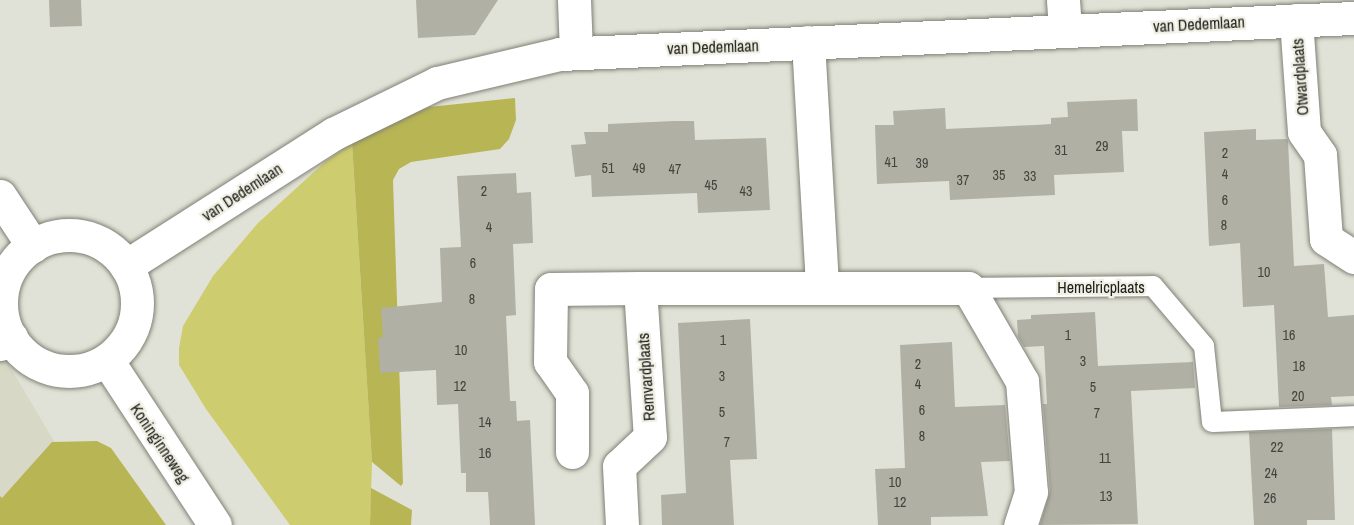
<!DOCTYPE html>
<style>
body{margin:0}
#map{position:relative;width:1354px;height:525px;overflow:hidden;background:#e1e2d7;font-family:"Archivo Narrow",sans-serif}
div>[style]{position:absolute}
.built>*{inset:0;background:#d7d8c5}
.green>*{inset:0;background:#cdcc6f}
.forest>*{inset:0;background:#b7b554}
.building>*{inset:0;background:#b0b0a5}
.roads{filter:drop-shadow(0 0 2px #808076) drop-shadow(0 0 2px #808076)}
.service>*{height:20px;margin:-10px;padding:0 10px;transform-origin:10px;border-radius:10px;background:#fff}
.minor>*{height:33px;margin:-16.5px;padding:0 16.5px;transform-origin:16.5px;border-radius:16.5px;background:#fff}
.secondary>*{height:33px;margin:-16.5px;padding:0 16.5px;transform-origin:16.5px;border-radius:16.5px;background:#fff}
.secondary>.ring{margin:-16.5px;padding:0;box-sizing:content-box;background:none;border:33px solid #fff;border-radius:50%}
span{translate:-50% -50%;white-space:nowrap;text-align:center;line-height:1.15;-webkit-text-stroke:4.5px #efefe4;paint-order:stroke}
.number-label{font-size:14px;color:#44443e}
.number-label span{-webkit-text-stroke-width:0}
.street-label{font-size:16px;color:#20201c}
</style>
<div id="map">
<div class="built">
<i style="clip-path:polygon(0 350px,95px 510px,0 525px)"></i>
</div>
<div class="green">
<i style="clip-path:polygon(352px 143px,372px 462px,370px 525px,290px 525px,206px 409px,179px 365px,179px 348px,183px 326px,213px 276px,258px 223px,326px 161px)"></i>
</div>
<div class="forest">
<i style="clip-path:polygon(515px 98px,516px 120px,509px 139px,500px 149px,411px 162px,399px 169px,393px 180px,403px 483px,401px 486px,372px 462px,352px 143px,371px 129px,429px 107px)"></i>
<i style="clip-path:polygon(97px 441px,111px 448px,166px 525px,0 525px,0 496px,2px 498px,52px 442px)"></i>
<i style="clip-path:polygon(371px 488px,412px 510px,411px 525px,370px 525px)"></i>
</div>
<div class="building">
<i style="clip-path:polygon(49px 0,81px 0,82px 26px,50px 27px)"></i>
<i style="clip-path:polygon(416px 0,498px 0,475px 35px,418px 38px)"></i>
<i style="clip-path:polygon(1137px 99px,1138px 131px,1122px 131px,1124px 172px,1054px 175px,1055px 195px,950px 200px,949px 181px,877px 184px,875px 125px,894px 125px,893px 111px,945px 108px,946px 129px,1035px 125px,1051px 124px,1051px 118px,1068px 117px,1067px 102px)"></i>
<i style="clip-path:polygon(675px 121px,694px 121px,695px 140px,766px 138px,770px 210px,698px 213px,697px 193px,592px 197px,591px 175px,575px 177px,571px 145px,586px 144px,584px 132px,608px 132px,608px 124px)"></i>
<i style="clip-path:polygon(1256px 129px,1256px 140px,1287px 139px,1288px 141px,1294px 266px,1324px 264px,1328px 317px,1354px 315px,1354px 396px,1331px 397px,1332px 405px,1279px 407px,1274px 305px,1243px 307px,1240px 243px,1209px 246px,1204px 132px)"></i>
<i style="clip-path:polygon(516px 173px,517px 193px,531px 192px,533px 243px,513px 244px,516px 315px,506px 316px,510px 401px,516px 401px,517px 421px,530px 420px,535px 525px,490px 525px,488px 492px,466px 492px,466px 473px,461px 473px,458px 404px,437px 405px,436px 370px,380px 373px,378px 338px,383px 337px,381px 308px,442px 302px,440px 248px,461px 247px,457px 176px)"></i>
<i style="clip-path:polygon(1095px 312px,1098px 366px,1193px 362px,1195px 388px,1131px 391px,1138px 524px,1040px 525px,1050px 491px,1043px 404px,1047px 404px,1044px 346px,1024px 347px,1018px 337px,1017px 320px,1031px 319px,1031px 315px)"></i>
<i style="clip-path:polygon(750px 319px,757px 459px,730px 460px,734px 525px,662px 525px,661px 495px,686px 493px,678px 323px)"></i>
<i style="clip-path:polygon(952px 342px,955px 407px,1005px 405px,1010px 461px,981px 462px,988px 516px,931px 517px,931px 525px,878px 525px,875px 469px,905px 468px,900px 345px)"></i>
<i style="clip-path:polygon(1332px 429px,1335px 520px,1307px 520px,1307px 525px,1254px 525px,1249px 432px)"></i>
</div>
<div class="roads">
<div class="service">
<i style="left:968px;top:288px;width:185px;rotate:-0.6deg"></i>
<i style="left:1153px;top:286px;width:79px;rotate:49.6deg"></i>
<i style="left:1204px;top:346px;width:76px;rotate:84deg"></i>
<i style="left:1212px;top:422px;width:142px;rotate:-2.4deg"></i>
</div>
<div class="minor">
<i style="left:574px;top:0;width:52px;rotate:87.8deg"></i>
<i style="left:1063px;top:0;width:30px;rotate:86deg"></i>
<i style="left:1296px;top:20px;width:112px;rotate:85.9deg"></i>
<i style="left:1304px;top:132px;width:28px;rotate:55deg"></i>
<i style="left:1320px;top:155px;width:84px;rotate:85.9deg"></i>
<i style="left:1326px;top:239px;width:33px;rotate:33deg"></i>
<i style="left:808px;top:42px;width:246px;rotate:86.7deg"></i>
<i style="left:822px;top:288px;width:146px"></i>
<i style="left:968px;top:288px;width:108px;rotate:59.9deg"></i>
<i style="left:1022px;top:381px;width:111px;rotate:85.4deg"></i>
<i style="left:1031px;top:492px;width:35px;rotate:108deg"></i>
<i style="left:126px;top:266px;width:246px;rotate:-32.5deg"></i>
<i style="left:333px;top:134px;width:116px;rotate:-26.1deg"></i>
<i style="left:437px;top:83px;width:126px;rotate:-13.3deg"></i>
<i style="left:560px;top:54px;width:795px;rotate:-2.6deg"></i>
<i style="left:640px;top:288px;width:182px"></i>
<i style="left:0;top:344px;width:13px;rotate:-32deg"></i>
<i style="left:572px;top:452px;width:59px;rotate:-90deg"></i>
<i style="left:572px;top:393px;width:38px;rotate:-125deg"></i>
<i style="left:550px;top:362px;width:73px;rotate:-89.2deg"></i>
<i style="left:551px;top:289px;width:89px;rotate:-0.6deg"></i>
<i style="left:640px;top:288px;width:149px;rotate:86.2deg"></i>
<i style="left:650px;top:437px;width:42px;rotate:136.9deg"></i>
<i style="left:619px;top:466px;width:59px;rotate:87.1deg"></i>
</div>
<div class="secondary">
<i style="left:0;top:196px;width:60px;rotate:56.6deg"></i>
<i class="ring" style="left:1px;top:235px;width:103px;height:103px"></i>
<i style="left:107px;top:360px;width:197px;rotate:56.8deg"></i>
</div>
</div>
<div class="number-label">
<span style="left:1102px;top:146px">29</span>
<span style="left:1061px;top:150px">31</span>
<span style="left:1225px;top:153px">2</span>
<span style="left:891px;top:162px">41</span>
<span style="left:922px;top:163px">39</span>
<span style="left:608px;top:168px">51</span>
<span style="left:639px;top:168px">49</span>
<span style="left:675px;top:169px">47</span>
<span style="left:1225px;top:174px">4</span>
<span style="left:999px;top:175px">35</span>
<span style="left:1030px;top:176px">33</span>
<span style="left:963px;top:180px">37</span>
<span style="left:711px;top:185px">45</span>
<span style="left:484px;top:191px">2</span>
<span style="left:746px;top:191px">43</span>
<span style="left:1225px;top:200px">6</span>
<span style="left:1224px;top:225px">8</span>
<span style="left:489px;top:227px">4</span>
<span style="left:473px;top:263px">6</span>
<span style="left:1264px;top:272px">10</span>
<span style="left:472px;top:299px">8</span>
<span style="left:1068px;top:335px">1</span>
<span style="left:1289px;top:335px">16</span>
<span style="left:723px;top:340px">1</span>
<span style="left:461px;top:350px">10</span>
<span style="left:1083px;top:361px">3</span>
<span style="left:918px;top:364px">2</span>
<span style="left:1299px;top:366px">18</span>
<span style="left:722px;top:376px">3</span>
<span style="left:918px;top:384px">4</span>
<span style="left:460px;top:386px">12</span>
<span style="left:1093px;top:387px">5</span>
<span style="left:1298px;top:396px">20</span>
<span style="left:922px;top:410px">6</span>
<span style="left:722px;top:412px">5</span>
<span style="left:1097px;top:413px">7</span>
<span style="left:485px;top:422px">14</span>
<span style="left:922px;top:436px">8</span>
<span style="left:727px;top:442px">7</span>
<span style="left:1277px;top:447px">22</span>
<span style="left:485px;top:453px">16</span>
<span style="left:1105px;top:458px">11</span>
<span style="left:1271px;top:473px">24</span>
<span style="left:895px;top:482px">10</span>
<span style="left:1106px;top:496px">13</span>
<span style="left:1270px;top:498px">26</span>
<span style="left:900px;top:502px">12</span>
</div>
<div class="street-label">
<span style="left:1199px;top:24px;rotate:-3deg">van Dedemlaan</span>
<span style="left:713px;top:47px;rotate:-2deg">van Dedemlaan</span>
<span style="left:1300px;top:77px;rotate:-94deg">Otwardplaats</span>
<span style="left:242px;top:192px;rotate:-33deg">van Dedemlaan</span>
<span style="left:1101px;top:287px">Hemelricplaats</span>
<span style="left:646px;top:377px;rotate:-94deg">Remvardplaats</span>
<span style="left:160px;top:443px;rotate:56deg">Koninginneweg</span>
</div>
</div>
